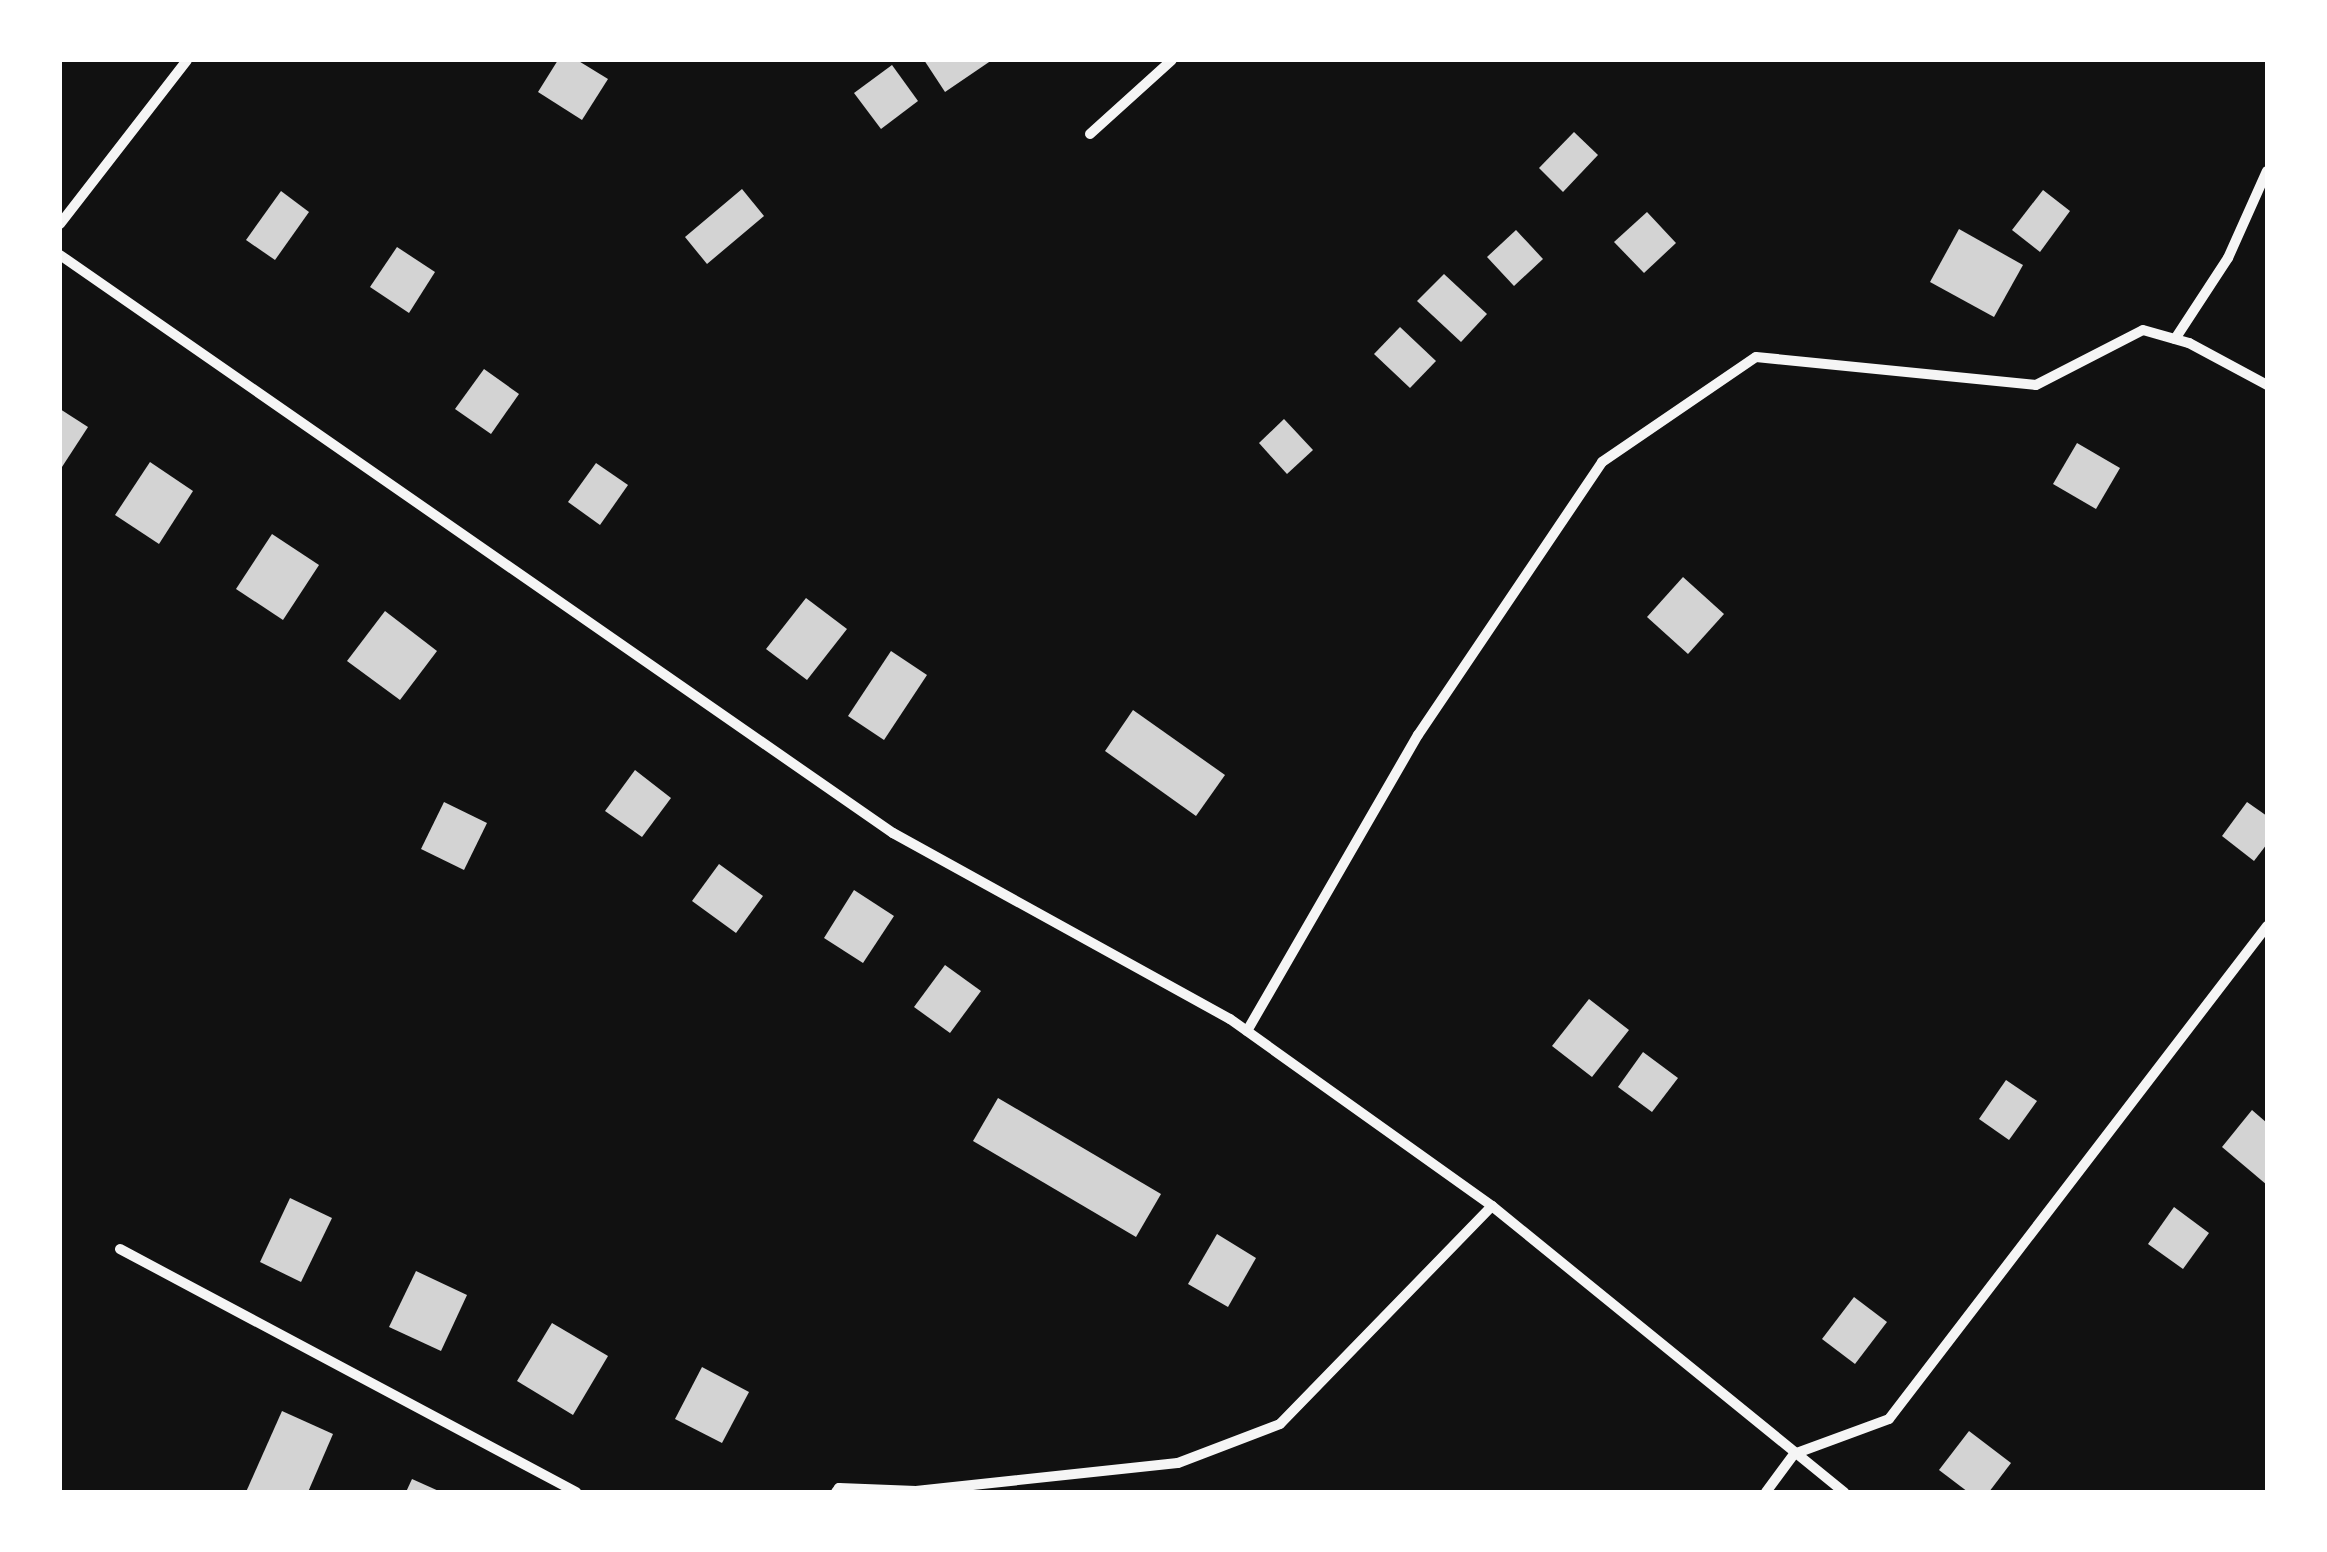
<!DOCTYPE html>
<style>
body{margin:0}
#map{position:relative;width:2327px;height:1552px;overflow:hidden;background:#111;font-family:Inter,sans-serif}
div>[style]{position:absolute}
.building>*{inset:0;background:#d3d3d3}
.minor>*{height:10px;margin:-5px;padding:0 5px;transform-origin:5px;border-radius:5px;background:#f5f5f5}
span{translate:-50% -50%;white-space:nowrap;text-align:center;line-height:1.15;-webkit-text-stroke:10px #fff;paint-order:stroke}
.frame{position:absolute;inset:0;border:62px solid #fff;pointer-events:none}
</style>
<div id="map">
<div class="building">
<i style="clip-path:polygon(558px 60px,577px 60px,608px 79px,582px 120px,538px 92px)"></i>
<i style="clip-path:polygon(924px 60px,992px 60px,945px 92px)"></i>
<i style="clip-path:polygon(892px 65px,918px 101px,881px 129px,854px 93px)"></i>
<i style="clip-path:polygon(1574px 132px,1598px 155px,1563px 192px,1539px 168px)"></i>
<i style="clip-path:polygon(742px 189px,764px 216px,707px 264px,685px 237px)"></i>
<i style="clip-path:polygon(2043px 190px,2070px 211px,2040px 252px,2012px 230px)"></i>
<i style="clip-path:polygon(281px 191px,309px 212px,275px 260px,246px 240px)"></i>
<i style="clip-path:polygon(1647px 212px,1676px 243px,1644px 273px,1614px 242px)"></i>
<i style="clip-path:polygon(1959px 229px,2023px 265px,1994px 317px,1930px 282px)"></i>
<i style="clip-path:polygon(1516px 230px,1543px 259px,1514px 286px,1487px 257px)"></i>
<i style="clip-path:polygon(397px 247px,435px 272px,409px 313px,370px 287px)"></i>
<i style="clip-path:polygon(1444px 274px,1487px 314px,1461px 342px,1417px 301px)"></i>
<i style="clip-path:polygon(1400px 327px,1436px 361px,1410px 388px,1374px 354px)"></i>
<i style="clip-path:polygon(484px 369px,519px 394px,491px 434px,455px 409px)"></i>
<i style="clip-path:polygon(60px 409px,88px 427px,60px 470px)"></i>
<i style="clip-path:polygon(1284px 419px,1313px 450px,1287px 474px,1259px 443px)"></i>
<i style="clip-path:polygon(2077px 443px,2120px 468px,2096px 509px,2053px 484px)"></i>
<i style="clip-path:polygon(150px 462px,193px 491px,159px 544px,115px 515px)"></i>
<i style="clip-path:polygon(596px 463px,628px 485px,600px 525px,568px 502px)"></i>
<i style="clip-path:polygon(272px 534px,319px 565px,283px 620px,236px 589px)"></i>
<i style="clip-path:polygon(1683px 577px,1724px 614px,1688px 654px,1647px 617px)"></i>
<i style="clip-path:polygon(806px 598px,847px 629px,807px 680px,766px 649px)"></i>
<i style="clip-path:polygon(385px 611px,437px 651px,400px 700px,347px 661px)"></i>
<i style="clip-path:polygon(891px 651px,927px 675px,884px 740px,848px 716px)"></i>
<i style="clip-path:polygon(1133px 710px,1225px 775px,1196px 816px,1105px 751px)"></i>
<i style="clip-path:polygon(635px 770px,671px 798px,642px 837px,605px 811px)"></i>
<i style="clip-path:polygon(444px 802px,487px 823px,464px 870px,421px 849px)"></i>
<i style="clip-path:polygon(2247px 802px,2267px 816px,2267px 844px,2254px 861px,2222px 836px)"></i>
<i style="clip-path:polygon(719px 864px,763px 896px,736px 933px,692px 901px)"></i>
<i style="clip-path:polygon(854px 890px,894px 916px,863px 963px,824px 938px)"></i>
<i style="clip-path:polygon(945px 965px,981px 991px,950px 1033px,914px 1007px)"></i>
<i style="clip-path:polygon(1589px 999px,1629px 1030px,1592px 1077px,1552px 1046px)"></i>
<i style="clip-path:polygon(1643px 1052px,1678px 1078px,1652px 1112px,1618px 1087px)"></i>
<i style="clip-path:polygon(2006px 1080px,2037px 1101px,2009px 1140px,1979px 1119px)"></i>
<i style="clip-path:polygon(998px 1098px,1161px 1194px,1136px 1237px,973px 1141px)"></i>
<i style="clip-path:polygon(2252px 1110px,2267px 1123px,2267px 1185px,2222px 1147px)"></i>
<i style="clip-path:polygon(290px 1198px,332px 1218px,301px 1282px,260px 1262px)"></i>
<i style="clip-path:polygon(2174px 1207px,2209px 1233px,2183px 1269px,2148px 1244px)"></i>
<i style="clip-path:polygon(1217px 1234px,1256px 1258px,1228px 1307px,1188px 1284px)"></i>
<i style="clip-path:polygon(416px 1271px,467px 1295px,441px 1351px,389px 1327px)"></i>
<i style="clip-path:polygon(1854px 1297px,1887px 1322px,1855px 1364px,1822px 1339px)"></i>
<i style="clip-path:polygon(552px 1323px,608px 1356px,573px 1415px,517px 1381px)"></i>
<i style="clip-path:polygon(702px 1367px,749px 1392px,722px 1443px,675px 1419px)"></i>
<i style="clip-path:polygon(282px 1411px,333px 1434px,308px 1492px,246px 1492px)"></i>
<i style="clip-path:polygon(1969px 1431px,2011px 1463px,1989px 1492px,1968px 1492px,1939px 1470px)"></i>
<i style="clip-path:polygon(412px 1479px,441px 1492px,406px 1492px)"></i>
</div>
<div class="minor">
<i style="left:1090px;top:134px;width:110px;rotate:-42.1deg"></i>
<i style="left:60px;top:224px;width:207px;rotate:-52.2deg"></i>
<i style="left:60px;top:255px;width:1014px;rotate:34.76deg"></i>
<i style="left:893px;top:833px;width:385px;rotate:28.9deg"></i>
<i style="left:1230px;top:1019px;width:322px;rotate:35.5deg"></i>
<i style="left:1492px;top:1206px;width:454px;rotate:39.1deg"></i>
<i style="left:2175px;top:339px;width:97px;rotate:-56.8deg"></i>
<i style="left:2228px;top:258px;width:95px;rotate:-65.9deg"></i>
<i style="left:1247px;top:1031px;width:342px;rotate:-60deg"></i>
<i style="left:1418px;top:735px;width:329px;rotate:-56deg"></i>
<i style="left:1602px;top:462px;width:186px;rotate:-34.3deg"></i>
<i style="left:1756px;top:357px;width:281px;rotate:5.7deg"></i>
<i style="left:2036px;top:385px;width:120px;rotate:-27.2deg"></i>
<i style="left:2143px;top:330px;width:48px;rotate:15.8deg"></i>
<i style="left:2189px;top:343px;width:89px;rotate:28.3deg"></i>
<i style="left:120px;top:1249px;width:517px;rotate:28.05deg"></i>
<i style="left:836px;top:1492px;width:5px;rotate:-53deg"></i>
<i style="left:839px;top:1488px;width:77px;rotate:2.2deg"></i>
<i style="left:916px;top:1491px;width:263px;rotate:-6.1deg"></i>
<i style="left:1178px;top:1463px;width:109px;rotate:-20.9deg"></i>
<i style="left:1280px;top:1424px;width:304px;rotate:-45.8deg"></i>
<i style="left:1766px;top:1492px;width:47px;rotate:-53.6deg"></i>
<i style="left:1794px;top:1454px;width:101px;rotate:-20.2deg"></i>
<i style="left:1889px;top:1419px;width:621px;rotate:-52.52deg"></i>
</div>
<div class="frame"></div>
</div>
